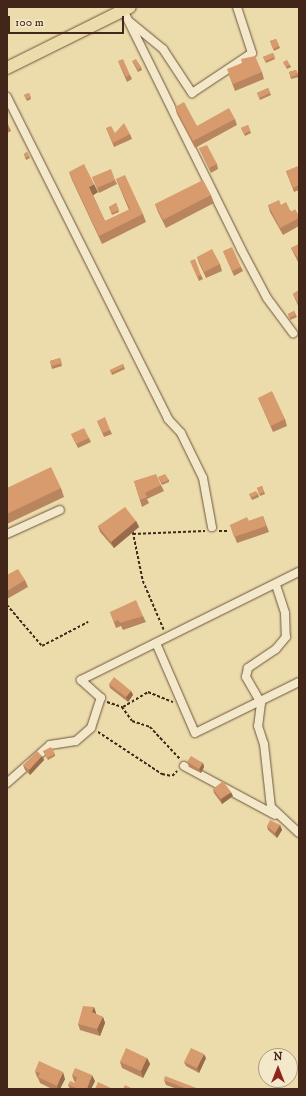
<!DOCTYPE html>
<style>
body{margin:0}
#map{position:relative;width:306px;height:1096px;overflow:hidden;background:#ecdcac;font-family:"IM FELL DW Pica",serif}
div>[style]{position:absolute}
.path>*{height:1.5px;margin-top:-0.75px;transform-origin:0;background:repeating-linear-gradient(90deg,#43261a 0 3px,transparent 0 5px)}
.roads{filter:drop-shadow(0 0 1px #6d543e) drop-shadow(0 0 1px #6d543e)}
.minor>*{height:8px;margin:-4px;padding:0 4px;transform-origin:4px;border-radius:4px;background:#f3e8c9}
.highway>*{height:12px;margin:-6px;padding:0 6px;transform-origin:6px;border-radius:6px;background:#ecdcac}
.wall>*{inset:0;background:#b9855e}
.shaded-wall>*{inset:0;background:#966c4c}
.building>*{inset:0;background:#d79b6d}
span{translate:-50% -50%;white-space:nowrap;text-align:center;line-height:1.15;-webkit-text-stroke:3px #f3e8c9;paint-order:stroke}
.frame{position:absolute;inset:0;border:8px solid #43261a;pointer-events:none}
.north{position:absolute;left:258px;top:1048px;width:40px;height:40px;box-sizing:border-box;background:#f3e8c9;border:1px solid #ad9a83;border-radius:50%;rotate:0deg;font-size:11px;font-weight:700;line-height:16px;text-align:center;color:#43261a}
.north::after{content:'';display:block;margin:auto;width:14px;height:18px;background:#8f2418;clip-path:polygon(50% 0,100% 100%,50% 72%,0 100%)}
.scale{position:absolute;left:8px;top:16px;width:116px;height:18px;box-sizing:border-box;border:2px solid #43261a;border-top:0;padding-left:5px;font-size:12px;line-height:14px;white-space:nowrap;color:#43261a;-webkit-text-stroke:3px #f3e8c9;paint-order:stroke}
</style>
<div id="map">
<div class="path">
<i style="left:219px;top:531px;width:9px"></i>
<i style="left:133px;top:532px;width:50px;rotate:78.5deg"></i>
<i style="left:143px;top:581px;width:53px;rotate:66.8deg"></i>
<i style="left:133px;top:534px;width:72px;rotate:-2.4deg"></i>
<i style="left:7px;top:605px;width:54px;rotate:49.5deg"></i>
<i style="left:42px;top:646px;width:52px;rotate:-27.6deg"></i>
<i style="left:107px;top:702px;width:16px;rotate:18deg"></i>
<i style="left:122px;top:707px;width:17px;rotate:54deg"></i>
<i style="left:132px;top:721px;width:19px;rotate:18deg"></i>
<i style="left:150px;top:727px;width:44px;rotate:46.8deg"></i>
<i style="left:123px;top:707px;width:29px;rotate:-31deg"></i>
<i style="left:148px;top:692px;width:27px;rotate:22deg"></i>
<i style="left:98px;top:732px;width:77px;rotate:33.3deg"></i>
<i style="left:162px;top:774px;width:10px;rotate:11deg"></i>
<i style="left:172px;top:776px;width:7px;rotate:-45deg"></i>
</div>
<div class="roads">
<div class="minor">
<i style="left:123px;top:10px;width:267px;rotate:63.7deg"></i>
<i style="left:241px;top:249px;width:55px;rotate:62deg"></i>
<i style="left:267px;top:298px;width:44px;rotate:53.4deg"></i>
<i style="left:130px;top:22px;width:43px;rotate:39.3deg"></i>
<i style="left:163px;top:49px;width:53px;rotate:56.6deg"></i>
<i style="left:192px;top:93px;width:72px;rotate:-33.7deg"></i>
<i style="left:252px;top:53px;width:48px;rotate:-108.1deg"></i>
<i style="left:7px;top:97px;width:360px;rotate:63.4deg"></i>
<i style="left:168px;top:419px;width:19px;rotate:47deg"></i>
<i style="left:181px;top:433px;width:50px;rotate:63.9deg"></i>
<i style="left:203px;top:478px;width:50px;rotate:79.6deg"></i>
<i style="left:7px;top:534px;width:58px;rotate:-24.4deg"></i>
<i style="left:276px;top:585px;width:29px;rotate:72deg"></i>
<i style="left:285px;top:613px;width:24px;rotate:88deg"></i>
<i style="left:286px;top:637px;width:16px;rotate:130deg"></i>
<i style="left:276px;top:649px;width:34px;rotate:146deg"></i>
<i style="left:248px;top:668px;width:9px;rotate:103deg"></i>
<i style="left:246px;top:677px;width:30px;rotate:60deg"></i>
<i style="left:261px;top:703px;width:23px;rotate:97deg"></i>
<i style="left:258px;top:726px;width:19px;rotate:72deg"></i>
<i style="left:264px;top:744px;width:63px;rotate:83.7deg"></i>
<i style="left:271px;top:807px;width:38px;rotate:43deg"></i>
<i style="left:156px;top:643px;width:98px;rotate:66.6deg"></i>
<i style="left:195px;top:733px;width:116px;rotate:-26.1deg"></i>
<i style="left:184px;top:766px;width:103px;rotate:28.3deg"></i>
<i style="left:7px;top:783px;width:57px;rotate:-41.5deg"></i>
<i style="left:50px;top:745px;width:26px;rotate:-9deg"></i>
<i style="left:76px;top:741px;width:20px;rotate:-41deg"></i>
<i style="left:91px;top:728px;width:32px;rotate:-72deg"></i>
<i style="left:101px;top:698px;width:27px;rotate:-138deg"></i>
<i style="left:81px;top:680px;width:243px;rotate:-26.4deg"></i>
</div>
<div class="highway">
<i style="left:7px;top:68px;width:137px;rotate:-26.4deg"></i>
</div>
</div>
<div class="wall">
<i style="clip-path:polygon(276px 39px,280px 48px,274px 51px,270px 41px)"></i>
<i style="clip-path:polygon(273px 53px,275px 59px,266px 63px,263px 57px)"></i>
<i style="clip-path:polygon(118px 61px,130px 75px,132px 79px,127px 82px)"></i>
<i style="clip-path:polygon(132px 61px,141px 67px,142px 70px,138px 72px)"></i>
<i style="clip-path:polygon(283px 62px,290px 65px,291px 67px,287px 69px)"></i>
<i style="clip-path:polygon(242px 63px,262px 72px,264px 79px,235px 91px,229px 75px)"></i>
<i style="clip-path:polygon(296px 70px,299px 77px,291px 79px,289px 72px)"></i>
<i style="clip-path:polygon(268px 88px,271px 95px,260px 100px,257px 93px)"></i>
<i style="clip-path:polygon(29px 93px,31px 99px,27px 101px,24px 95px)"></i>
<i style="clip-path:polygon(175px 107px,197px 126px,235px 119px,237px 125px,195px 148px,177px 114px)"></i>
<i style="clip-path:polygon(7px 122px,11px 131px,7px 133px)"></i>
<i style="clip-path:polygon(248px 125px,251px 133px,245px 136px,241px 128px)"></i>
<i style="clip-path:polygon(106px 128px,115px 133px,130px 134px,132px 139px,114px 147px)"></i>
<i style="clip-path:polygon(199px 148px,217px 164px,218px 169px,211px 173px)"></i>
<i style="clip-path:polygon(27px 152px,30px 158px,26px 160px,24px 154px)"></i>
<i style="clip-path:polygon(299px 169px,299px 190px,294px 192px,286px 171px)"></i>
<i style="clip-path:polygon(69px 172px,98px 192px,93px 195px,105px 221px,129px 210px,116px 179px,143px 214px,146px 222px,102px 244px,72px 180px)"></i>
<i style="clip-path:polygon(92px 177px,115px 180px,117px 184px,99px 193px)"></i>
<i style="clip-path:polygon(211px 195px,214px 203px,166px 228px,158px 212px,155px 204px)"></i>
<i style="clip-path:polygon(116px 203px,119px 212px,112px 215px,109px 207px)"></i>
<i style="clip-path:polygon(268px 205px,281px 205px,299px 216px,299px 226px,283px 235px,270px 212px)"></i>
<i style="clip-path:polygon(299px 244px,299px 261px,298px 262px,291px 248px)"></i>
<i style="clip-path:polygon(223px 251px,241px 267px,243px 271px,234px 276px)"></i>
<i style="clip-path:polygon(197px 257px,220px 264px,222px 271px,206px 278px,199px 263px)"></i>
<i style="clip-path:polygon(192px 265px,201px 275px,203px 279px,199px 281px)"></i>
<i style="clip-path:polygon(299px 290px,299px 308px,293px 294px)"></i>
<i style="clip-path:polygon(294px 311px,297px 317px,290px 320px,288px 314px)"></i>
<i style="clip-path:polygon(60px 358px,62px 366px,52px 369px,50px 361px)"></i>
<i style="clip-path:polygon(123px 364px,125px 369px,112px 375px,110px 370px)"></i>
<i style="clip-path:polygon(258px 398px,285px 419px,287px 426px,273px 432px)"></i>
<i style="clip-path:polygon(97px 421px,110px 430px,112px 434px,104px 437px)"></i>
<i style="clip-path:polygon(71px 434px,89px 438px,91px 442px,78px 448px)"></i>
<i style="clip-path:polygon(158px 477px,169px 480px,169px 482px,162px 485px)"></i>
<i style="clip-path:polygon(134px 481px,161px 485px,164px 491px,147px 499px,149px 503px,142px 507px)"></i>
<i style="clip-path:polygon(262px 486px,265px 494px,260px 496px,257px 488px)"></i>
<i style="clip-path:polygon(7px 488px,61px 488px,64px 497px,7px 524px)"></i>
<i style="clip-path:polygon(249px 494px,258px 494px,259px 497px,252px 500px)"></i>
<i style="clip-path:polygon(263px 516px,269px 532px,237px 543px,230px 525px,249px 521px)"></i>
<i style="clip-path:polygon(136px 521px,139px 527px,114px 548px,100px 532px,98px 526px)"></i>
<i style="clip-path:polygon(7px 575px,25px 580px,28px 587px,7px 599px)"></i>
<i style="clip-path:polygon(110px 612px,143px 616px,146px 622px,123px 630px,121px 626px,116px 628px)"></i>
<i style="clip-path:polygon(109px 684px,131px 691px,133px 695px,128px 702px,110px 688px)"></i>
<i style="clip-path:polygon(43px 751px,55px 754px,55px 756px,48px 760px)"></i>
<i style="clip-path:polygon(42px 756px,44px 760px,30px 775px,25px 770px,23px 765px)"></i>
<i style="clip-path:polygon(187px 762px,203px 763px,204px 767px,201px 773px,189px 767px)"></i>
<i style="clip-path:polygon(213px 789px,233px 796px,222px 804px,214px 793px)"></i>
<i style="clip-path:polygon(280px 825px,282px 830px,277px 838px,268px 830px,267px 826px)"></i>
<i style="clip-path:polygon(94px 1007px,96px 1014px,103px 1017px,105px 1023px,100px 1036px,80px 1030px,78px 1024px)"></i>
<i style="clip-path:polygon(147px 1058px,150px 1064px,143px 1078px,122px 1068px,120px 1062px)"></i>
<i style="clip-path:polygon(206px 1058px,199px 1073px,186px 1066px,184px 1062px)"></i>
<i style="clip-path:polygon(35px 1071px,65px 1079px,60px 1089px,52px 1089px,40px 1083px,38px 1078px,37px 1077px)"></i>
<i style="clip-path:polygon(72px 1075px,95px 1081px,91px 1089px,70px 1089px,68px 1085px,75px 1083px,75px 1082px,74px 1081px)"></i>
<i style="clip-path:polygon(164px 1080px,199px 1089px,177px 1089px,166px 1085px)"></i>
</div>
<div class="shaded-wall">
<i style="clip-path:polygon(94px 184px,98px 192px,92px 196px,89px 187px)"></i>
<i style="clip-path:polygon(136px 521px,139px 527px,114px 548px,111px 542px)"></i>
<i style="clip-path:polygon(131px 691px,133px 695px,128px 702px,126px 697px)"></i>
<i style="clip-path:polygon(42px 756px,44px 760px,30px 775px,29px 770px)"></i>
<i style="clip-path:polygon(203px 763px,204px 767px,201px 773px,199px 769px)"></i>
<i style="clip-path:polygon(231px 792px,233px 796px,222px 804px,221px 799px)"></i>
<i style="clip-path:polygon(280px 825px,282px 830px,277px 838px,275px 833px)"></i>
<i style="clip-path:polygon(94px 1007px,96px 1013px,94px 1018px,92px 1012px)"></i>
<i style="clip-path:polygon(103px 1017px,105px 1023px,100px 1036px,97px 1029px)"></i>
<i style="clip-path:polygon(204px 1054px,206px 1058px,199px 1073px,197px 1068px)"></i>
<i style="clip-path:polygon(147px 1058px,150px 1064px,143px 1078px,141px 1071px)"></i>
<i style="clip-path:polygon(63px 1072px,65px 1079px,60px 1089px,58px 1089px,57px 1086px)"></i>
<i style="clip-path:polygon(92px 1075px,95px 1081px,91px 1089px,87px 1089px)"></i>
</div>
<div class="building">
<i style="clip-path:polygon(276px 39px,279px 46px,273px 49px,270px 41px)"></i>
<i style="clip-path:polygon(273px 53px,275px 57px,265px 61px,263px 57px)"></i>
<i style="clip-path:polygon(255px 56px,262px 72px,233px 84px,227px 69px,242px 63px,241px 59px)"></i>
<i style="clip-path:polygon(123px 59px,130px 75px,126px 77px,118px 61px)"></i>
<i style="clip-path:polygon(136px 59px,141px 67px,138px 70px,132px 61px)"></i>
<i style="clip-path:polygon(287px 60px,290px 65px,286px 67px,283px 62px)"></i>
<i style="clip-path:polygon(296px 70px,298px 74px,291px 77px,289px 72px)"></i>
<i style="clip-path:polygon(268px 88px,270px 93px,259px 98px,257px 93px)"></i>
<i style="clip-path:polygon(29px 93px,31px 97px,26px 99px,24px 95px)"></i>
<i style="clip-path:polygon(184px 102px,197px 126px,229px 108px,235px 119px,193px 141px,175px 107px)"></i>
<i style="clip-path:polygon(7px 122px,9px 127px,7px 128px)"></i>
<i style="clip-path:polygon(124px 123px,130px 134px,113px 143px,106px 128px,111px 126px,115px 133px)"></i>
<i style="clip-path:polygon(248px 125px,250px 131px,244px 134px,241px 128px)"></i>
<i style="clip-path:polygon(207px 145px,217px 164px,209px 168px,199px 148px)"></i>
<i style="clip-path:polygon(27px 152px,29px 156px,25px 158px,24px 154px)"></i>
<i style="clip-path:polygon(84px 164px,94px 184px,89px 187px,105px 221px,130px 209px,116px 179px,125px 175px,143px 214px,99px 236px,69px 172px)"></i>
<i style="clip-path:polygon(298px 166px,299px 169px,299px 185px,293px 188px,286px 171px)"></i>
<i style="clip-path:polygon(111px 169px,115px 180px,97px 188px,92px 177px)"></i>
<i style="clip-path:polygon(203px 180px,211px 195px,163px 220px,155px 204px)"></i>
<i style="clip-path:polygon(279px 200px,281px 205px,286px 202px,291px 212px,295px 209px,299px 216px,299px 218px,280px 228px,268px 205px)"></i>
<i style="clip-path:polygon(116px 203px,119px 210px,112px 213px,109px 207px)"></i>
<i style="clip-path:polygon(299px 244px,299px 256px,297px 257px,291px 248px)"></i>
<i style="clip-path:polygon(232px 247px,241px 267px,232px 271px,223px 251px)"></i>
<i style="clip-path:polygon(212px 249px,220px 264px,204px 272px,197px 257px)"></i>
<i style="clip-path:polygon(195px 259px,201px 275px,197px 277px,190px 261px)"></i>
<i style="clip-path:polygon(299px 290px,299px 303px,298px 303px,293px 294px)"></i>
<i style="clip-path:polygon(294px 311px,296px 315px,289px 318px,288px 314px)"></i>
<i style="clip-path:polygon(60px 358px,62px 363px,52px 366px,50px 361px)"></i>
<i style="clip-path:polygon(123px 364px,124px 367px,111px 373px,110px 370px)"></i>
<i style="clip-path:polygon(272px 391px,285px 419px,271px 426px,258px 398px)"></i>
<i style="clip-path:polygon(105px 417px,110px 430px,103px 433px,97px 421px)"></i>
<i style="clip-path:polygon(84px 428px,89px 438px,76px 444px,71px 434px)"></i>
<i style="clip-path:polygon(51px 467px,61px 488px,7px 514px,7px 488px)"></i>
<i style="clip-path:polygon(156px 474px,161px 485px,145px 493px,147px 497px,140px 500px,134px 481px)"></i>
<i style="clip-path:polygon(165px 474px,169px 480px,162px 483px,158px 477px)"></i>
<i style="clip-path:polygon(262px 486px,264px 492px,259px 494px,257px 488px)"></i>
<i style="clip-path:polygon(256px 491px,258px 494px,251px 498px,249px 494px)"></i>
<i style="clip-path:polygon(125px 507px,136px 521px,111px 542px,98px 526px)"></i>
<i style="clip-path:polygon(263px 516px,266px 526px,234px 537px,230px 525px,247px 517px,249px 521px)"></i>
<i style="clip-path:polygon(18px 569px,25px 580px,7px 591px,7px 575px)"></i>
<i style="clip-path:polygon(136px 600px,143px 616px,120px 623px,118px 620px,114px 622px,110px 612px)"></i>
<i style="clip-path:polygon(114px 677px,131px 691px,126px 697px,109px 684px)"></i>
<i style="clip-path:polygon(51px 747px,55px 754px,47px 758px,43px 751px)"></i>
<i style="clip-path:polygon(37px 751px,42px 756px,29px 770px,23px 765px)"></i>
<i style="clip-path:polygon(191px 756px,203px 763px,199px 769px,187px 762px)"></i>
<i style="clip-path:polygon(223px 781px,231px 792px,221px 799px,213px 789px)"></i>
<i style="clip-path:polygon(270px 820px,280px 825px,275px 833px,267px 826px)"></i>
<i style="clip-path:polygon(83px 1006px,94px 1007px,92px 1012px,103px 1017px,97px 1029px,78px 1024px)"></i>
<i style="clip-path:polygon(126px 1048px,147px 1058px,141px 1071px,120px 1062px)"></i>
<i style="clip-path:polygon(191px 1048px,204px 1054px,197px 1068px,184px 1062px)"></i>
<i style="clip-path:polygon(39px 1061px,63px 1072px,57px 1086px,38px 1077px,40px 1073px,35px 1071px)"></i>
<i style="clip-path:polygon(75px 1068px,92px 1075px,87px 1089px,79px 1089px,68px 1085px,70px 1081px,75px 1083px,77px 1077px,72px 1075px)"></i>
<i style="clip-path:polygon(165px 1076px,199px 1089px,187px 1089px,164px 1080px)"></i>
<i style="clip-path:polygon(98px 1082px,113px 1089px,95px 1089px)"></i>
<i style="clip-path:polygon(125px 1085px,133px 1089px,123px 1089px)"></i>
</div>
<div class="frame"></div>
<div class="north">N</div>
<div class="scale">100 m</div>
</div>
